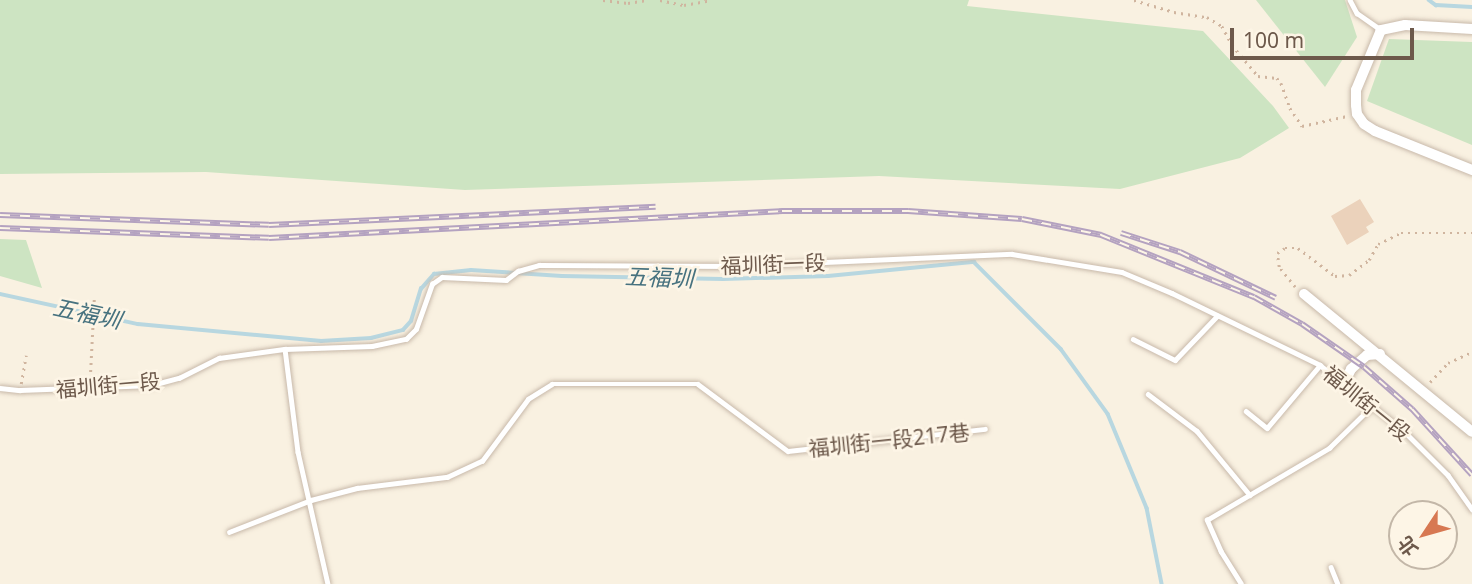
<!DOCTYPE html>
<meta charset="utf-8">
<style>
body{margin:0}
#map{position:relative;width:1472px;height:584px;overflow:hidden;background:#f9f1e1;font-family:"Noto Sans","Noto Sans TC",sans-serif}
div>[style]{position:absolute}
.green>*{inset:0;background:#cde4c2}
.stream>*{height:3.5px;margin:-1.75px;padding:0 1.75px;transform-origin:1.75px;border-radius:1.75px;background:#b8d7e0}
.building>*{inset:0;background:#ebd2bb}
.path>*{height:2.5px;margin-top:-1.25px;transform-origin:0;background:repeating-linear-gradient(90deg,#d0b59f 0 2px,transparent 0 7px)}
.roads{filter:drop-shadow(0 0 2px #c8b9aa) drop-shadow(0 0 2px #c8b9aa)}
.service>*{height:4.5px;margin:-2.25px;padding:0 2.25px;transform-origin:2.25px;border-radius:2.25px;background:#fff}
.minor>*{height:10px;margin:-5px;padding:0 5px;transform-origin:5px;border-radius:5px;background:#fff}
.rail>*{height:6px;margin-top:-3px;transform-origin:0;background:repeating-linear-gradient(90deg,#fdf5e6 0 10px,#b4a2c0 0 20px);box-sizing:border-box;border-block:2px solid #b4a2c0}
span{translate:-50% -50%;white-space:nowrap;text-align:center;line-height:1.15;-webkit-text-stroke:5px #fdf5e6;paint-order:stroke}
.street-label{font-size:21px;color:#6d594b}
.water-label{font-size:23px;color:#47727f;font-style:italic}
.north{position:absolute;left:1388px;top:500px;width:70px;height:70px;box-sizing:border-box;background:#fdf5e6;border:2px solid #c3b7a8;border-radius:50%;rotate:234deg;font-size:19px;font-weight:700;line-height:28px;text-align:center;color:#6d594b}
.north::after{content:'';display:block;margin:auto;width:24px;height:32px;background:#d77852;clip-path:polygon(50% 0,100% 100%,50% 72%,0 100%)}
.scale{position:absolute;left:1230px;top:28px;width:184px;height:32px;box-sizing:border-box;border:4px solid #6d594b;border-top:0;padding-left:9px;font-size:21px;line-height:24px;white-space:nowrap;color:#6d594b;-webkit-text-stroke:5px #fdf5e6;paint-order:stroke}
</style>
<div id="map">
<div class="green">
<i style="clip-path:polygon(0 0,969px 0,967px 6px,1203px 31px,1273px 106px,1289px 128px,1240px 158px,1120px 189px,879px 176px,465px 190px,206px 172px,0 174px)"></i>
<i style="clip-path:polygon(1256px 0,1345px 0,1357px 37px,1325px 87px)"></i>
<i style="clip-path:polygon(1389px 39px,1472px 42px,1472px 145px,1367px 101px)"></i>
<i style="clip-path:polygon(0 239px,26px 240px,42px 288px,0 276px)"></i>
</div>
<div class="stream">
<i style="left:1429px;top:0;width:9px;rotate:36deg"></i>
<i style="left:1436px;top:5px;width:36px;rotate:3deg"></i>
<i style="left:0;top:294px;width:141px;rotate:12.3deg"></i>
<i style="left:138px;top:324px;width:184px;rotate:5.3deg"></i>
<i style="left:321px;top:341px;width:50px;rotate:-3.4deg"></i>
<i style="left:371px;top:338px;width:33px;rotate:-14deg"></i>
<i style="left:403px;top:330px;width:12px;rotate:-48deg"></i>
<i style="left:411px;top:321px;width:34px;rotate:-73deg"></i>
<i style="left:421px;top:289px;width:20px;rotate:-49deg"></i>
<i style="left:434px;top:274px;width:37px;rotate:-6deg"></i>
<i style="left:471px;top:270px;width:91px;rotate:3.8deg"></i>
<i style="left:562px;top:276px;width:161px;rotate:1.1deg"></i>
<i style="left:723px;top:279px;width:105px;rotate:-1.6deg"></i>
<i style="left:828px;top:276px;width:147px;rotate:-5.5deg"></i>
<i style="left:974px;top:262px;width:123px;rotate:45deg"></i>
<i style="left:1061px;top:349px;width:80px;rotate:54.1deg"></i>
<i style="left:1108px;top:414px;width:102px;rotate:67.5deg"></i>
<i style="left:1147px;top:508px;width:77px;rotate:78.8deg"></i>
</div>
<div class="building">
<i style="clip-path:polygon(1360px 199px,1374px 222px,1366px 227px,1369px 232px,1347px 245px,1331px 216px)"></i>
</div>
<div class="path">
<i style="left:603px;top:0;width:25px;rotate:7deg"></i>
<i style="left:628px;top:3px;width:19px;rotate:-9deg"></i>
<i style="left:660px;top:0;width:25px;rotate:12deg"></i>
<i style="left:684px;top:5px;width:28px;rotate:-10deg"></i>
<i style="left:1134px;top:0;width:42px;rotate:16.7deg"></i>
<i style="left:1174px;top:12px;width:33px;rotate:9deg"></i>
<i style="left:1207px;top:17px;width:17px;rotate:31deg"></i>
<i style="left:1222px;top:26px;width:21px;rotate:62deg"></i>
<i style="left:1232px;top:45px;width:40px;rotate:50deg"></i>
<i style="left:1258px;top:76px;width:19px;rotate:6deg"></i>
<i style="left:1277px;top:78px;width:6px;rotate:51deg"></i>
<i style="left:1281px;top:83px;width:27px;rotate:70deg"></i>
<i style="left:1290px;top:108px;width:22px;rotate:56deg"></i>
<i style="left:1302px;top:126px;width:46px;rotate:-12.5deg"></i>
<i style="left:1295px;top:287px;width:26px;rotate:-129deg"></i>
<i style="left:1279px;top:267px;width:14px;rotate:-98deg"></i>
<i style="left:1277px;top:253px;width:9px;rotate:-32deg"></i>
<i style="left:1285px;top:248px;width:13px"></i>
<i style="left:1298px;top:248px;width:46px;rotate:37.1deg"></i>
<i style="left:1335px;top:276px;width:14px;rotate:-4deg"></i>
<i style="left:1349px;top:275px;width:25px;rotate:-37deg"></i>
<i style="left:1369px;top:260px;width:18px;rotate:-61deg"></i>
<i style="left:1378px;top:244px;width:25px;rotate:-26deg"></i>
<i style="left:1401px;top:233px;width:71px"></i>
<i style="left:90px;top:379px;width:80px;rotate:-87.1deg"></i>
<i style="left:1430px;top:382px;width:26px;rotate:-47deg"></i>
<i style="left:1448px;top:363px;width:26px;rotate:-25deg"></i>
<i style="left:21px;top:384px;width:29px;rotate:-80deg"></i>
</div>
<div class="roads">
<div class="service">
<i style="left:1350px;top:0;width:15px;rotate:62deg"></i>
<i style="left:1357px;top:13px;width:29px;rotate:35deg"></i>
<i style="left:1133px;top:339px;width:47px;rotate:26.6deg"></i>
<i style="left:1175px;top:360px;width:61px;rotate:-46.3deg"></i>
<i style="left:285px;top:349px;width:104px;rotate:82.8deg"></i>
<i style="left:298px;top:452px;width:135px;rotate:77.2deg"></i>
<i style="left:0;top:388px;width:20px;rotate:6deg"></i>
<i style="left:20px;top:390px;width:132px;rotate:-2.2deg"></i>
<i style="left:152px;top:385px;width:28px;rotate:-15deg"></i>
<i style="left:179px;top:378px;width:45px;rotate:-26.6deg"></i>
<i style="left:219px;top:358px;width:67px;rotate:-7.8deg"></i>
<i style="left:285px;top:349px;width:87px;rotate:-2deg"></i>
<i style="left:372px;top:346px;width:35px;rotate:-12deg"></i>
<i style="left:406px;top:339px;width:14px;rotate:-45deg"></i>
<i style="left:416px;top:329px;width:48px;rotate:-70.4deg"></i>
<i style="left:432px;top:284px;width:12px;rotate:-35deg"></i>
<i style="left:442px;top:277px;width:64px;rotate:2.7deg"></i>
<i style="left:506px;top:280px;width:15px;rotate:-37deg"></i>
<i style="left:518px;top:271px;width:22px;rotate:-16deg"></i>
<i style="left:539px;top:265px;width:195px;rotate:0.3deg"></i>
<i style="left:734px;top:266px;width:278px;rotate:-2.5deg"></i>
<i style="left:1012px;top:254px;width:111px;rotate:9.3deg"></i>
<i style="left:1122px;top:272px;width:54px;rotate:22.8deg"></i>
<i style="left:1172px;top:293px;width:165px;rotate:25.9deg"></i>
<i style="left:1320px;top:365px;width:108px;rotate:38.2deg"></i>
<i style="left:1405px;top:432px;width:61px;rotate:45deg"></i>
<i style="left:1448px;top:475px;width:42px;rotate:54.8deg"></i>
<i style="left:1148px;top:394px;width:61px;rotate:37.1deg"></i>
<i style="left:1197px;top:431px;width:83px;rotate:50.4deg"></i>
<i style="left:1246px;top:411px;width:27px;rotate:39deg"></i>
<i style="left:1267px;top:428px;width:82px;rotate:-49.9deg"></i>
<i style="left:229px;top:532px;width:88px;rotate:-21.3deg"></i>
<i style="left:311px;top:500px;width:48px;rotate:-14.6deg"></i>
<i style="left:357px;top:488px;width:91px;rotate:-7deg"></i>
<i style="left:447px;top:477px;width:38px;rotate:-25deg"></i>
<i style="left:482px;top:461px;width:77px;rotate:-53.4deg"></i>
<i style="left:528px;top:399px;width:28px;rotate:-32deg"></i>
<i style="left:552px;top:384px;width:146px"></i>
<i style="left:698px;top:384px;width:112px;rotate:36.7deg"></i>
<i style="left:788px;top:451px;width:198px;rotate:-6.4deg"></i>
<i style="left:1331px;top:567px;width:18px;rotate:68deg"></i>
<i style="left:1241px;top:584px;width:38px;rotate:-122deg"></i>
<i style="left:1221px;top:552px;width:35px;rotate:-114deg"></i>
<i style="left:1207px;top:520px;width:142px;rotate:-30.5deg"></i>
<i style="left:1329px;top:448px;width:62px;rotate:-44.3deg"></i>
</div>
<div class="minor">
<i style="left:1472px;top:29px;width:67px;rotate:-176.6deg"></i>
<i style="left:1405px;top:25px;width:25px;rotate:168deg"></i>
<i style="left:1381px;top:30px;width:65px;rotate:112.6deg"></i>
<i style="left:1356px;top:90px;width:15px;rotate:90deg"></i>
<i style="left:1356px;top:105px;width:9px;rotate:84deg"></i>
<i style="left:1357px;top:114px;width:12px;rotate:55deg"></i>
<i style="left:1364px;top:124px;width:13px;rotate:32deg"></i>
<i style="left:1375px;top:131px;width:105px;rotate:21.9deg"></i>
<i style="left:1304px;top:294px;width:217px;rotate:39.4deg"></i>
<i style="left:1344px;top:383px;width:16px;rotate:-63deg"></i>
<i style="left:1351px;top:369px;width:21px;rotate:-41deg"></i>
<i style="left:1367px;top:355px;width:13px;rotate:-4deg"></i>
</div>
</div>
<div class="rail">
<i style="left:0;top:215px;width:269px;rotate:2.1deg"></i>
<i style="left:269px;top:225px;width:387px;rotate:-2.7deg"></i>
<i style="left:0;top:228px;width:269px;rotate:2.1deg"></i>
<i style="left:269px;top:238px;width:514px;rotate:-3.01deg"></i>
<i style="left:782px;top:211px;width:126px"></i>
<i style="left:908px;top:211px;width:114px;rotate:4deg"></i>
<i style="left:1022px;top:219px;width:81px;rotate:11.4deg"></i>
<i style="left:1101px;top:235px;width:165px;rotate:22.1deg"></i>
<i style="left:1254px;top:297px;width:55px;rotate:29.4deg"></i>
<i style="left:1302px;top:324px;width:75px;rotate:34.7deg"></i>
<i style="left:1364px;top:367px;width:64px;rotate:41.2deg"></i>
<i style="left:1412px;top:409px;width:89px;rotate:47.7deg"></i>
<i style="left:1121px;top:233px;width:62px;rotate:17.9deg"></i>
<i style="left:1180px;top:252px;width:106px;rotate:25.6deg"></i>
</div>
<div class="street-label">
<span style="left:773px;top:264px;rotate:-2deg">福圳街一段</span>
<span style="left:108px;top:385px;rotate:-5deg">福圳街一段</span>
<span style="left:1367px;top:403px;rotate:39deg">福圳街一段</span>
<span style="left:889px;top:440px;rotate:-6deg">福圳街一段217巷</span>
</div>
<div class="water-label">
<span style="left:659px;top:277px;rotate:2deg">五福圳</span>
<span style="left:87px;top:313px;rotate:12deg">五福圳</span>
</div>
<div class="north">北</div>
<div class="scale">100 m</div>
</div>
